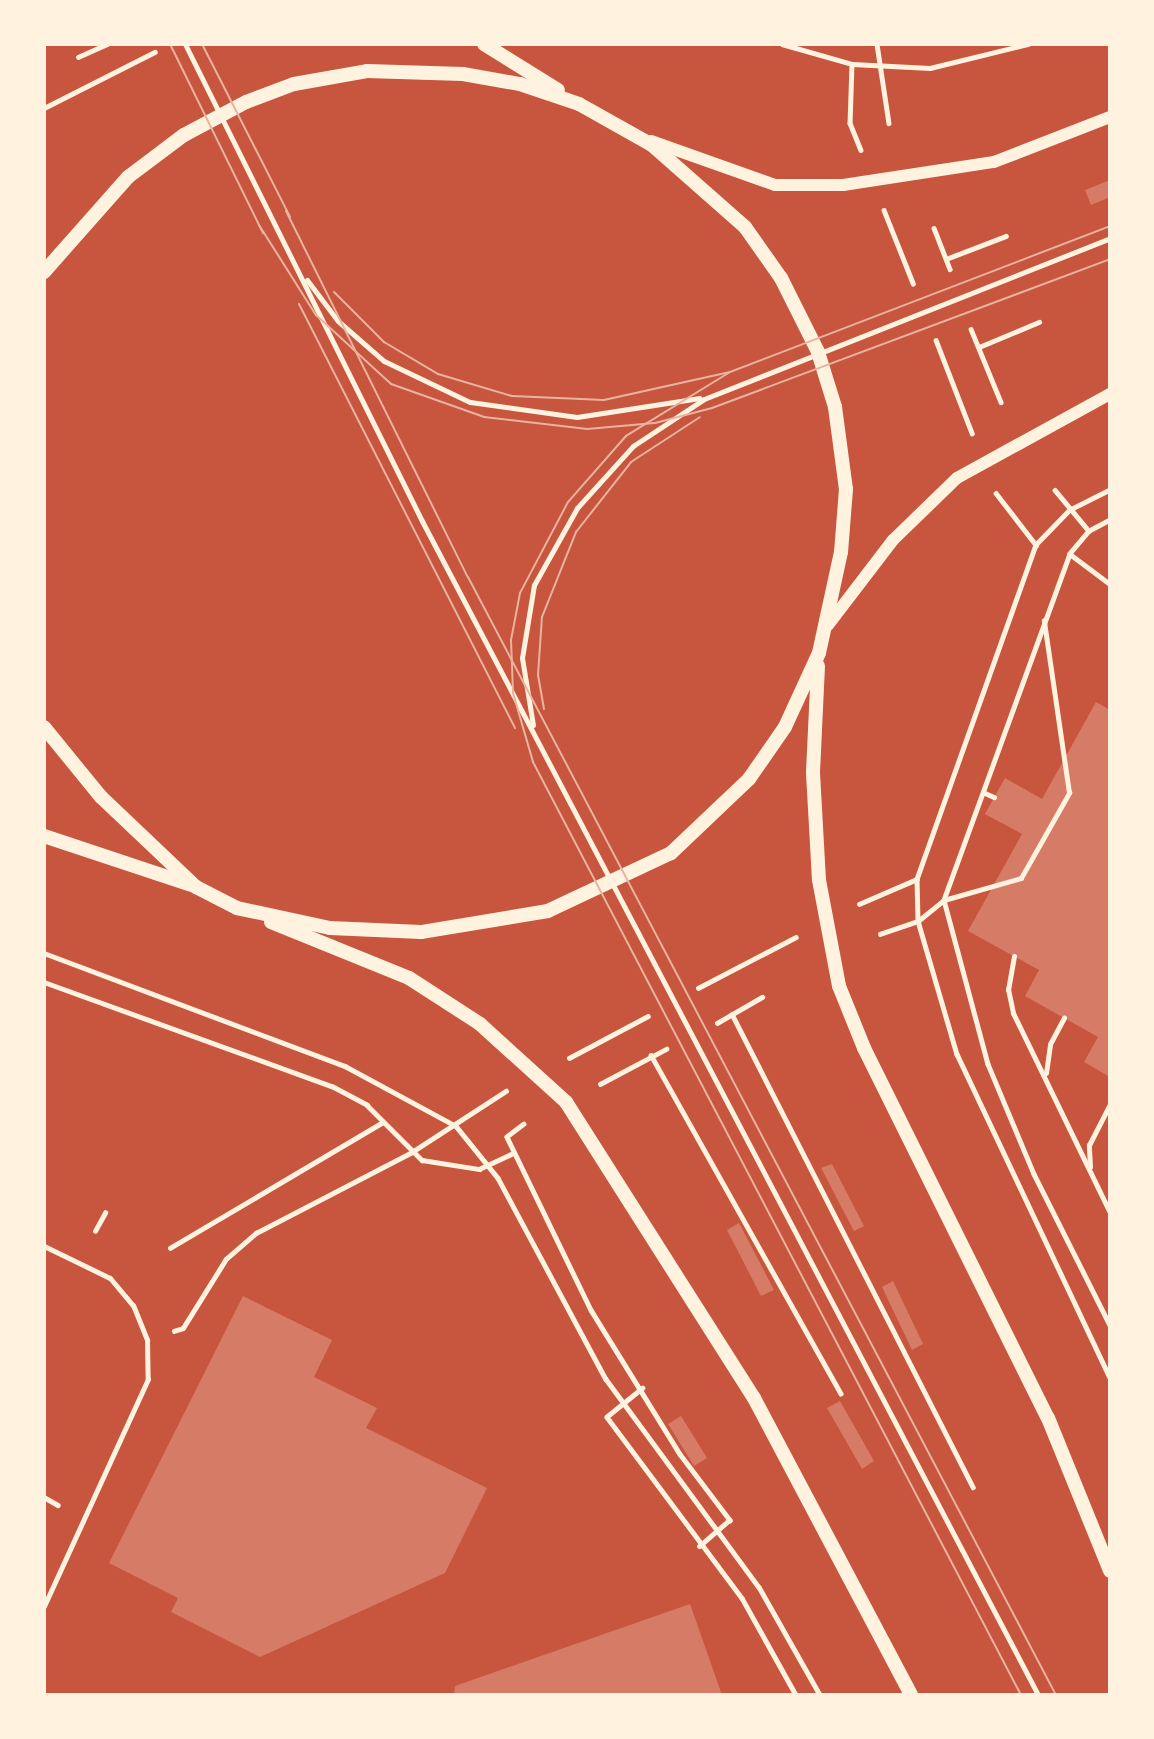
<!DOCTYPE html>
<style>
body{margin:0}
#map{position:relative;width:1154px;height:1739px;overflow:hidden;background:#c8553d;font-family:"IBM Plex Sans",sans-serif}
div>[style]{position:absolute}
.building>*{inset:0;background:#d67c66}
.path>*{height:4.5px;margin:-2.25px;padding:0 2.25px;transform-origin:2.25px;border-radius:2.25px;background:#fff3e0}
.service>*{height:5px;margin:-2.5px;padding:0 2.5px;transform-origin:2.5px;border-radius:2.5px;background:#fff3e0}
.tertiary>*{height:12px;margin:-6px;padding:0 6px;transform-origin:6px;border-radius:6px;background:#fff3e0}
.secondary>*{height:14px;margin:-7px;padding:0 7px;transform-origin:7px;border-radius:7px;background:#fff3e0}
.tram>*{height:2px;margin:-1px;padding:0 1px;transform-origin:1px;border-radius:1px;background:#e9b49f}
span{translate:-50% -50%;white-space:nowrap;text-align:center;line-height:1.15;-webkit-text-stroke:6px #fff3e0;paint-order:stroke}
.frame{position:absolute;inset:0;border:46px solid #fff3e0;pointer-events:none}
</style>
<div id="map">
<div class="building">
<i style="clip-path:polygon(1110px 180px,1110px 197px,1091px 205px,1085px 190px)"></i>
<i style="clip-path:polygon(1096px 702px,1110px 710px,1110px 1077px,1084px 1062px,1098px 1037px,1025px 996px,1039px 970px,968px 931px,1022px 834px,985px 814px,1005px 778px,1042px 799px)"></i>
<i style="clip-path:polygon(832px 1164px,864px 1226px,854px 1231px,821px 1168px)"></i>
<i style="clip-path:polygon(739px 1223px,774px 1290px,761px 1296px,727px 1230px)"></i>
<i style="clip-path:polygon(893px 1281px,923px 1344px,912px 1350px,882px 1287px)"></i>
<i style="clip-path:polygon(243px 1296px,332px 1340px,314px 1377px,377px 1408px,366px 1428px,487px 1488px,445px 1573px,260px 1657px,171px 1612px,178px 1598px,109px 1563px)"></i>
<i style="clip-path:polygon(840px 1401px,874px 1461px,862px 1469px,827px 1408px)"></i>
<i style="clip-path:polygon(681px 1416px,707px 1458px,694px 1466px,668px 1424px)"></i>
<i style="clip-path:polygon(690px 1604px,722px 1695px,454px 1695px,455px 1686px)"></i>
</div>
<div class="path">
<i style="left:782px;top:44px;width:73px;rotate:15.9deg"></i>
<i style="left:852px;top:64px;width:78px;rotate:2.9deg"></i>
<i style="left:930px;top:68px;width:101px;rotate:-13.8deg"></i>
<i style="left:877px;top:44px;width:80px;rotate:81.4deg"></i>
<i style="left:934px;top:44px;width:12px"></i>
<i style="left:78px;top:57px;width:32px;rotate:-24deg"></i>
<i style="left:852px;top:64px;width:59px;rotate:91.9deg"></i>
<i style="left:850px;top:123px;width:29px;rotate:68deg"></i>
<i style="left:44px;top:108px;width:124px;rotate:-26.8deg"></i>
<i style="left:884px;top:210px;width:79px;rotate:68.3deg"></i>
<i style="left:934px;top:228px;width:44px;rotate:68.7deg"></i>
<i style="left:946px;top:259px;width:64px;rotate:-21deg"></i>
<i style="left:971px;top:329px;width:79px;rotate:67.7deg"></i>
<i style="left:936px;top:340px;width:100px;rotate:68.8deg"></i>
<i style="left:979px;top:347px;width:65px;rotate:-22.6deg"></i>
<i style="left:1055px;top:490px;width:53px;rotate:50.3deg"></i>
<i style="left:1110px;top:490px;width:45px;rotate:153.4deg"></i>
<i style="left:1070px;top:510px;width:49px;rotate:134.2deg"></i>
<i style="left:1036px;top:545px;width:355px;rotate:109.6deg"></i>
<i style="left:917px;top:879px;width:42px;rotate:88.6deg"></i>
<i style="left:918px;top:921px;width:139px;rotate:73.7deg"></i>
<i style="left:957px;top:1054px;width:357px;rotate:64.7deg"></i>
<i style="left:996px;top:493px;width:66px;rotate:52.4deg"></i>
<i style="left:1110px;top:520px;width:24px;rotate:152deg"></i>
<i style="left:1089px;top:531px;width:30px;rotate:130deg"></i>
<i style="left:1070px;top:554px;width:368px;rotate:110deg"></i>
<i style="left:944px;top:900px;width:170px;rotate:75deg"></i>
<i style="left:988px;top:1064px;width:119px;rotate:67.3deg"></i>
<i style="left:1034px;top:1174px;width:169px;rotate:63.3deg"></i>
<i style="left:1070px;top:554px;width:50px;rotate:36.9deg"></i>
<i style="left:985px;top:793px;width:10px;rotate:24deg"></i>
<i style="left:859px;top:904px;width:63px;rotate:-23.3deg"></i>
<i style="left:880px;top:934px;width:40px;rotate:-18.9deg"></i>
<i style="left:918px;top:921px;width:33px;rotate:-39deg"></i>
<i style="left:944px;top:900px;width:80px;rotate:-15.9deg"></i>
<i style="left:1021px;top:878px;width:98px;rotate:-60.5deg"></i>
<i style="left:1069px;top:793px;width:174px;rotate:-98.3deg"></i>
<i style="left:44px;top:953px;width:322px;rotate:20.6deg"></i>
<i style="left:345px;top:1066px;width:126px;rotate:28.4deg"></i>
<i style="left:456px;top:1126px;width:67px;rotate:51.1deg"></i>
<i style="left:498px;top:1178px;width:228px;rotate:61.8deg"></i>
<i style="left:606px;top:1379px;width:258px;rotate:53.7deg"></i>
<i style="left:759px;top:1587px;width:124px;rotate:60.5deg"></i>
<i style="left:44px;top:982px;width:306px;rotate:19.9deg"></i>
<i style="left:332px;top:1086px;width:40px;rotate:28deg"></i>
<i style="left:367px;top:1105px;width:78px;rotate:45deg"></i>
<i style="left:422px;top:1160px;width:58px;rotate:9deg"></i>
<i style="left:479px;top:1169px;width:38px;rotate:-25deg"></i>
<i style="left:698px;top:988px;width:110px;rotate:-27.5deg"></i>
<i style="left:732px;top:1014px;width:531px;rotate:63deg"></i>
<i style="left:717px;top:1023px;width:52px;rotate:-30deg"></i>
<i style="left:651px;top:1055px;width:388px;rotate:60.7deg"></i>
<i style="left:569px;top:1058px;width:89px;rotate:-28deg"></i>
<i style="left:600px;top:1084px;width:75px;rotate:-27.9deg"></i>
<i style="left:524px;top:1124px;width:21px;rotate:143deg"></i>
<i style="left:507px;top:1137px;width:192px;rotate:64.1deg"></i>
<i style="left:591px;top:1310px;width:169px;rotate:58.3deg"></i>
<i style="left:680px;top:1454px;width:83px;rotate:52.9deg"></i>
<i style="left:730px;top:1520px;width:40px;rotate:139deg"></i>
<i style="left:95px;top:1231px;width:21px;rotate:-61deg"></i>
<i style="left:170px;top:1248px;width:247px;rotate:-30.6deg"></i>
<i style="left:174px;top:1331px;width:9px;rotate:-18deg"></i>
<i style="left:183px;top:1328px;width:81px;rotate:-58.1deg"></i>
<i style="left:226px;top:1259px;width:40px;rotate:-41deg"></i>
<i style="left:256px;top:1233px;width:176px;rotate:-27.4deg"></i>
<i style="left:412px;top:1152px;width:112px;rotate:-33deg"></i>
<i style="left:643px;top:1388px;width:46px;rotate:141.1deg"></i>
<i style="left:607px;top:1417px;width:226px;rotate:53.3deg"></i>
<i style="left:742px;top:1598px;width:111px;rotate:60.9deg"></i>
<i style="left:44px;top:1497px;width:16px;rotate:30deg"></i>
</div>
<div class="service">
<i style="left:185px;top:44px;width:533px;rotate:63.58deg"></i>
<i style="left:422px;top:521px;width:1326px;rotate:62.31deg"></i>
<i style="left:307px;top:280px;width:51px;rotate:52.9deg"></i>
<i style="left:338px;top:321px;width:61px;rotate:41deg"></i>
<i style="left:384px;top:361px;width:95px;rotate:25.5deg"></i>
<i style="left:470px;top:402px;width:108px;rotate:8deg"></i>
<i style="left:577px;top:417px;width:124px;rotate:-8.8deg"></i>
<i style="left:533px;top:725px;width:68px;rotate:-99.3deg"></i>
<i style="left:522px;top:658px;width:74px;rotate:-80.7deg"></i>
<i style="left:534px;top:585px;width:88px;rotate:-60.8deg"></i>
<i style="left:577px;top:508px;width:84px;rotate:-47.9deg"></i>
<i style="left:633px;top:446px;width:85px;rotate:-33.5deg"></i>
<i style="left:704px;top:399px;width:437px;rotate:-21.6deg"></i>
<i style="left:1014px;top:956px;width:34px;rotate:100deg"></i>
<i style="left:1008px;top:989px;width:25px;rotate:78deg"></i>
<i style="left:1013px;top:1013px;width:222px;rotate:64.1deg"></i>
<i style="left:1046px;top:1073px;width:29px;rotate:-82deg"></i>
<i style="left:1050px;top:1044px;width:30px;rotate:-62deg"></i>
<i style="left:1090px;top:1167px;width:22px;rotate:-93deg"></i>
<i style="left:1089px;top:1145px;width:46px;rotate:-62.9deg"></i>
<i style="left:44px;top:1246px;width:73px;rotate:25.9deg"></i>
<i style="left:110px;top:1278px;width:35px;rotate:50deg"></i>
<i style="left:133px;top:1305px;width:38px;rotate:68deg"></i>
<i style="left:147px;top:1340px;width:39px;rotate:89deg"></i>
<i style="left:148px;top:1379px;width:250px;rotate:114.6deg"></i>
</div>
<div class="tertiary">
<i style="left:651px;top:141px;width:132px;rotate:19.5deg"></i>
<i style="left:775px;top:185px;width:68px"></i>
<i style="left:843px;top:185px;width:153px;rotate:-8.7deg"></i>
<i style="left:994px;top:162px;width:124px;rotate:-21.2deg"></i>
<i style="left:828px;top:625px;width:107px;rotate:-52.6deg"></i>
<i style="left:893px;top:540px;width:89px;rotate:-44.1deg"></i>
<i style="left:957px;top:478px;width:175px;rotate:-28.8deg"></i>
</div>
<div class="secondary">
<i style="left:484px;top:44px;width:87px;rotate:31.9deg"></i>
<i style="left:44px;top:272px;width:127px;rotate:-48.5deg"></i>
<i style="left:128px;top:177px;width:70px;rotate:-36.9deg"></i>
<i style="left:184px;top:135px;width:70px;rotate:-28deg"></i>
<i style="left:246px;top:102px;width:51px;rotate:-20.6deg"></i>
<i style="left:294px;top:84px;width:74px;rotate:-10.1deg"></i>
<i style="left:367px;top:71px;width:96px;rotate:1.8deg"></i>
<i style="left:463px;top:74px;width:58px;rotate:10deg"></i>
<i style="left:520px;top:84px;width:62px;rotate:18.7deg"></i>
<i style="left:579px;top:104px;width:84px;rotate:29.3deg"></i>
<i style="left:652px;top:145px;width:124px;rotate:41.4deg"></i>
<i style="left:745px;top:227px;width:62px;rotate:54.8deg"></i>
<i style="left:781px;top:278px;width:83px;rotate:63.4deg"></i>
<i style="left:818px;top:352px;width:58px;rotate:72.8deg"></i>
<i style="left:835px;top:407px;width:83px;rotate:82.4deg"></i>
<i style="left:846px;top:489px;width:63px;rotate:94.5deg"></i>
<i style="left:841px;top:552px;width:103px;rotate:102.3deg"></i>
<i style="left:819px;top:653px;width:81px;rotate:114.7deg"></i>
<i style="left:785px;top:727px;width:63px;rotate:124.7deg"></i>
<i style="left:749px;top:779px;width:108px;rotate:136.5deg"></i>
<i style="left:671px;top:853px;width:136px;rotate:154.8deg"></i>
<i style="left:548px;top:911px;width:129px;rotate:170.6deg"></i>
<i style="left:421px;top:932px;width:91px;rotate:-177.5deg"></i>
<i style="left:330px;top:928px;width:95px;rotate:-167.9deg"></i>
<i style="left:237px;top:908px;width:46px;rotate:-152.9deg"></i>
<i style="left:196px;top:887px;width:131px;rotate:-136.5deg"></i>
<i style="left:101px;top:797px;width:90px;rotate:-129.2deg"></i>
<i style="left:818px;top:666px;width:107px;rotate:92.7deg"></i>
<i style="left:813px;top:773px;width:107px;rotate:86.8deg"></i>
<i style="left:819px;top:880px;width:108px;rotate:79.3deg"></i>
<i style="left:839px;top:986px;width:67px;rotate:68deg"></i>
<i style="left:864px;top:1048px;width:413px;rotate:63.6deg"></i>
<i style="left:1048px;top:1418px;width:165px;rotate:67.9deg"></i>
<i style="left:44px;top:836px;width:155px;rotate:18.4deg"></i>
<i style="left:271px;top:922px;width:149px;rotate:22.1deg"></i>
<i style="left:409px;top:978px;width:85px;rotate:32.9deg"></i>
<i style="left:480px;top:1024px;width:116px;rotate:42.2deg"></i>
<i style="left:566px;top:1102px;width:351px;rotate:57.6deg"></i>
<i style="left:754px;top:1398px;width:336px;rotate:62.1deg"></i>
</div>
<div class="tram">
<i style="left:170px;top:44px;width:211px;rotate:63.8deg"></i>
<i style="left:202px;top:44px;width:194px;rotate:63deg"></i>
<i style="left:286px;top:211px;width:409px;rotate:63.6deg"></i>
<i style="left:468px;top:577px;width:1263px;rotate:62.26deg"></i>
<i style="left:259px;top:225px;width:107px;rotate:57.7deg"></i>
<i style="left:316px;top:315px;width:102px;rotate:42.6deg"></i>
<i style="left:391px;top:384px;width:99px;rotate:19.5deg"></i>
<i style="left:484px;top:417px;width:104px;rotate:6.6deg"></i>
<i style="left:587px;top:429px;width:68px;rotate:-5deg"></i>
<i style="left:655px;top:423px;width:59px;rotate:-14.7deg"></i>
<i style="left:712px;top:408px;width:425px;rotate:-20.5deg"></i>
<i style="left:334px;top:292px;width:71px;rotate:45deg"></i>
<i style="left:384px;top:342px;width:63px;rotate:30.7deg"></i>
<i style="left:438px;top:374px;width:77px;rotate:16.6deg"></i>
<i style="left:512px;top:396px;width:92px;rotate:2.5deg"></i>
<i style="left:604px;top:400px;width:129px;rotate:-12.5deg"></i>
<i style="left:730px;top:372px;width:407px;rotate:-21deg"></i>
<i style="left:299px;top:304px;width:476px;rotate:63deg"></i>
<i style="left:730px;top:372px;width:122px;rotate:148.4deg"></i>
<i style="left:626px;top:436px;width:88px;rotate:131.3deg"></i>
<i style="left:568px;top:502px;width:103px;rotate:117.8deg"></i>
<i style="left:520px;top:593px;width:48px;rotate:100.8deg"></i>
<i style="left:511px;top:640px;width:53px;rotate:87.8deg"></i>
<i style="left:513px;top:693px;width:72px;rotate:73.8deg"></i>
<i style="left:533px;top:762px;width:1053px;rotate:62.39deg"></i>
<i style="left:544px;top:709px;width:35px;rotate:-100deg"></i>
<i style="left:538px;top:675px;width:58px;rotate:-86.1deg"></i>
<i style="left:542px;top:617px;width:92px;rotate:-68.2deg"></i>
<i style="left:576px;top:532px;width:89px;rotate:-51.8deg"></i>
<i style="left:631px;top:462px;width:82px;rotate:-33.1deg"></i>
</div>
<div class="frame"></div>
</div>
